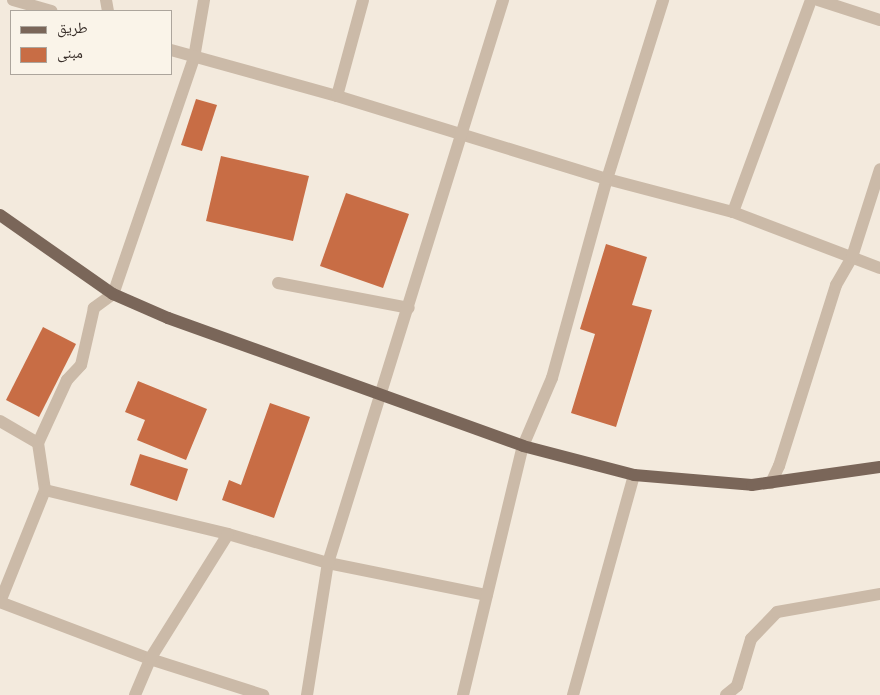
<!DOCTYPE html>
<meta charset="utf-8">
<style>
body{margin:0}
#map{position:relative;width:880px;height:695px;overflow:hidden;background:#f3eadd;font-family:Montserrat,"Noto Naskh Arabic",sans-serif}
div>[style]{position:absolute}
.building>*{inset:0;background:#c86d45}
.street>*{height:12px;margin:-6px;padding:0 6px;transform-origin:6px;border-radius:6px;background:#cbbaa8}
.primary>*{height:12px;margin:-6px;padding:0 6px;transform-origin:6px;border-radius:6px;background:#7a6659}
span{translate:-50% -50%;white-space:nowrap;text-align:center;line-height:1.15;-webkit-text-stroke:4px #faf4e9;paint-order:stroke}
.legend{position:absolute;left:10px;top:10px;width:162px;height:65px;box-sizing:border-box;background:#faf4e9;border:1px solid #aca59c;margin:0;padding:6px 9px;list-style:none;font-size:15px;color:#382e29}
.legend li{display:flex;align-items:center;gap:10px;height:25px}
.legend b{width:25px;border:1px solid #aca59c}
</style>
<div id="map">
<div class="building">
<i style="clip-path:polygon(196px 99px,217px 105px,202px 151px,181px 145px)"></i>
<i style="clip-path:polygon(221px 156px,309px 176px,293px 241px,206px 221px)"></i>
<i style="clip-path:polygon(346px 193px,409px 214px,383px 288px,320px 266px)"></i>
<i style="clip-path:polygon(606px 244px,647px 257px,632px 305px,652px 310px,616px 427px,571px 413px,595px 334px,580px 329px)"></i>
<i style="clip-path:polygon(43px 327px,76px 344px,39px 417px,6px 400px)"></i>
<i style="clip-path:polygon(138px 381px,207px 409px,186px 460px,137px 440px,145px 420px,125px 412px)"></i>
<i style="clip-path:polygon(270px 403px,310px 417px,274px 518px,222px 500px,229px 480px,241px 485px)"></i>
<i style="clip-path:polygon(140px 454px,188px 469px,177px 501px,130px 485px)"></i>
</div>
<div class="street">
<i style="left:13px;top:0;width:40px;rotate:16deg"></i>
<i style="left:106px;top:0;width:11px;rotate:80deg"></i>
<i style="left:204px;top:0;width:59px;rotate:99.8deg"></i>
<i style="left:194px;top:58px;width:250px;rotate:108.9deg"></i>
<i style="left:113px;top:294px;width:24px;rotate:144deg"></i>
<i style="left:94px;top:308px;width:58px;rotate:102.8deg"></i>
<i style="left:81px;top:365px;width:21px;rotate:133deg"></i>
<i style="left:67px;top:380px;width:69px;rotate:114.7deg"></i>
<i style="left:38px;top:443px;width:48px;rotate:81.5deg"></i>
<i style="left:45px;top:490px;width:121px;rotate:111.9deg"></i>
<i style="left:0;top:602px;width:160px;rotate:20.8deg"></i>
<i style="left:150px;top:659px;width:119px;rotate:17.7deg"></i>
<i style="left:818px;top:0;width:65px;rotate:17.9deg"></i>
<i style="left:171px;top:50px;width:172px;rotate:15.5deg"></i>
<i style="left:337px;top:96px;width:282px;rotate:17.1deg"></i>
<i style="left:607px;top:179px;width:130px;rotate:14.7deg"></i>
<i style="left:733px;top:212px;width:157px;rotate:20.9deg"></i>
<i style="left:337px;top:96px;width:99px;rotate:-74.8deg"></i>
<i style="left:733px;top:212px;width:226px;rotate:-69.8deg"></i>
<i style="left:278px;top:283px;width:133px;rotate:10.8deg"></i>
<i style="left:0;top:421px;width:44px;rotate:30.1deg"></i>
<i style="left:771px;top:483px;width:19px;rotate:-65deg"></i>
<i style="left:779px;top:466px;width:190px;rotate:-72.5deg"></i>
<i style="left:836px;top:285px;width:32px;rotate:-60deg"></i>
<i style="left:852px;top:257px;width:92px;rotate:-72.3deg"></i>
<i style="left:45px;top:490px;width:188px;rotate:13.5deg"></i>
<i style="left:228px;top:534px;width:104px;rotate:16.2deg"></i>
<i style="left:328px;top:563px;width:162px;rotate:11.4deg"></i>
<i style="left:135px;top:695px;width:39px;rotate:-67deg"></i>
<i style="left:150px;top:659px;width:147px;rotate:-58deg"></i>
<i style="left:307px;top:695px;width:134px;rotate:-81deg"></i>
<i style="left:328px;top:563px;width:590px;rotate:-72.73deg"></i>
<i style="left:463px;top:695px;width:256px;rotate:-76.5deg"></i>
<i style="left:523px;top:446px;width:74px;rotate:-66.9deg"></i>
<i style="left:552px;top:378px;width:206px;rotate:-74.6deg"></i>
<i style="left:607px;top:179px;width:188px;rotate:-72.6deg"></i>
<i style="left:573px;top:695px;width:228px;rotate:-74.5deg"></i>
<i style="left:726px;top:695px;width:14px;rotate:-39deg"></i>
<i style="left:737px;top:686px;width:49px;rotate:-73.4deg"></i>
<i style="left:751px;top:639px;width:37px;rotate:-46deg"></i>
<i style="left:777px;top:612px;width:105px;rotate:-9.9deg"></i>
</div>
<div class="primary">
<i style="left:0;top:215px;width:138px;rotate:35deg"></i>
<i style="left:113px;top:294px;width:60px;rotate:23.6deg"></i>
<i style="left:168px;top:318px;width:377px;rotate:19.8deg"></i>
<i style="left:523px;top:446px;width:115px;rotate:14.6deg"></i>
<i style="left:634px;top:475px;width:118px;rotate:4.8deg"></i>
<i style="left:752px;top:485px;width:129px;rotate:-8deg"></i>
</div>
<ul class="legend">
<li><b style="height:6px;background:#7a6659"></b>طريق</li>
<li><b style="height:14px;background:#c86d45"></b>مبنى</li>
</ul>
</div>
